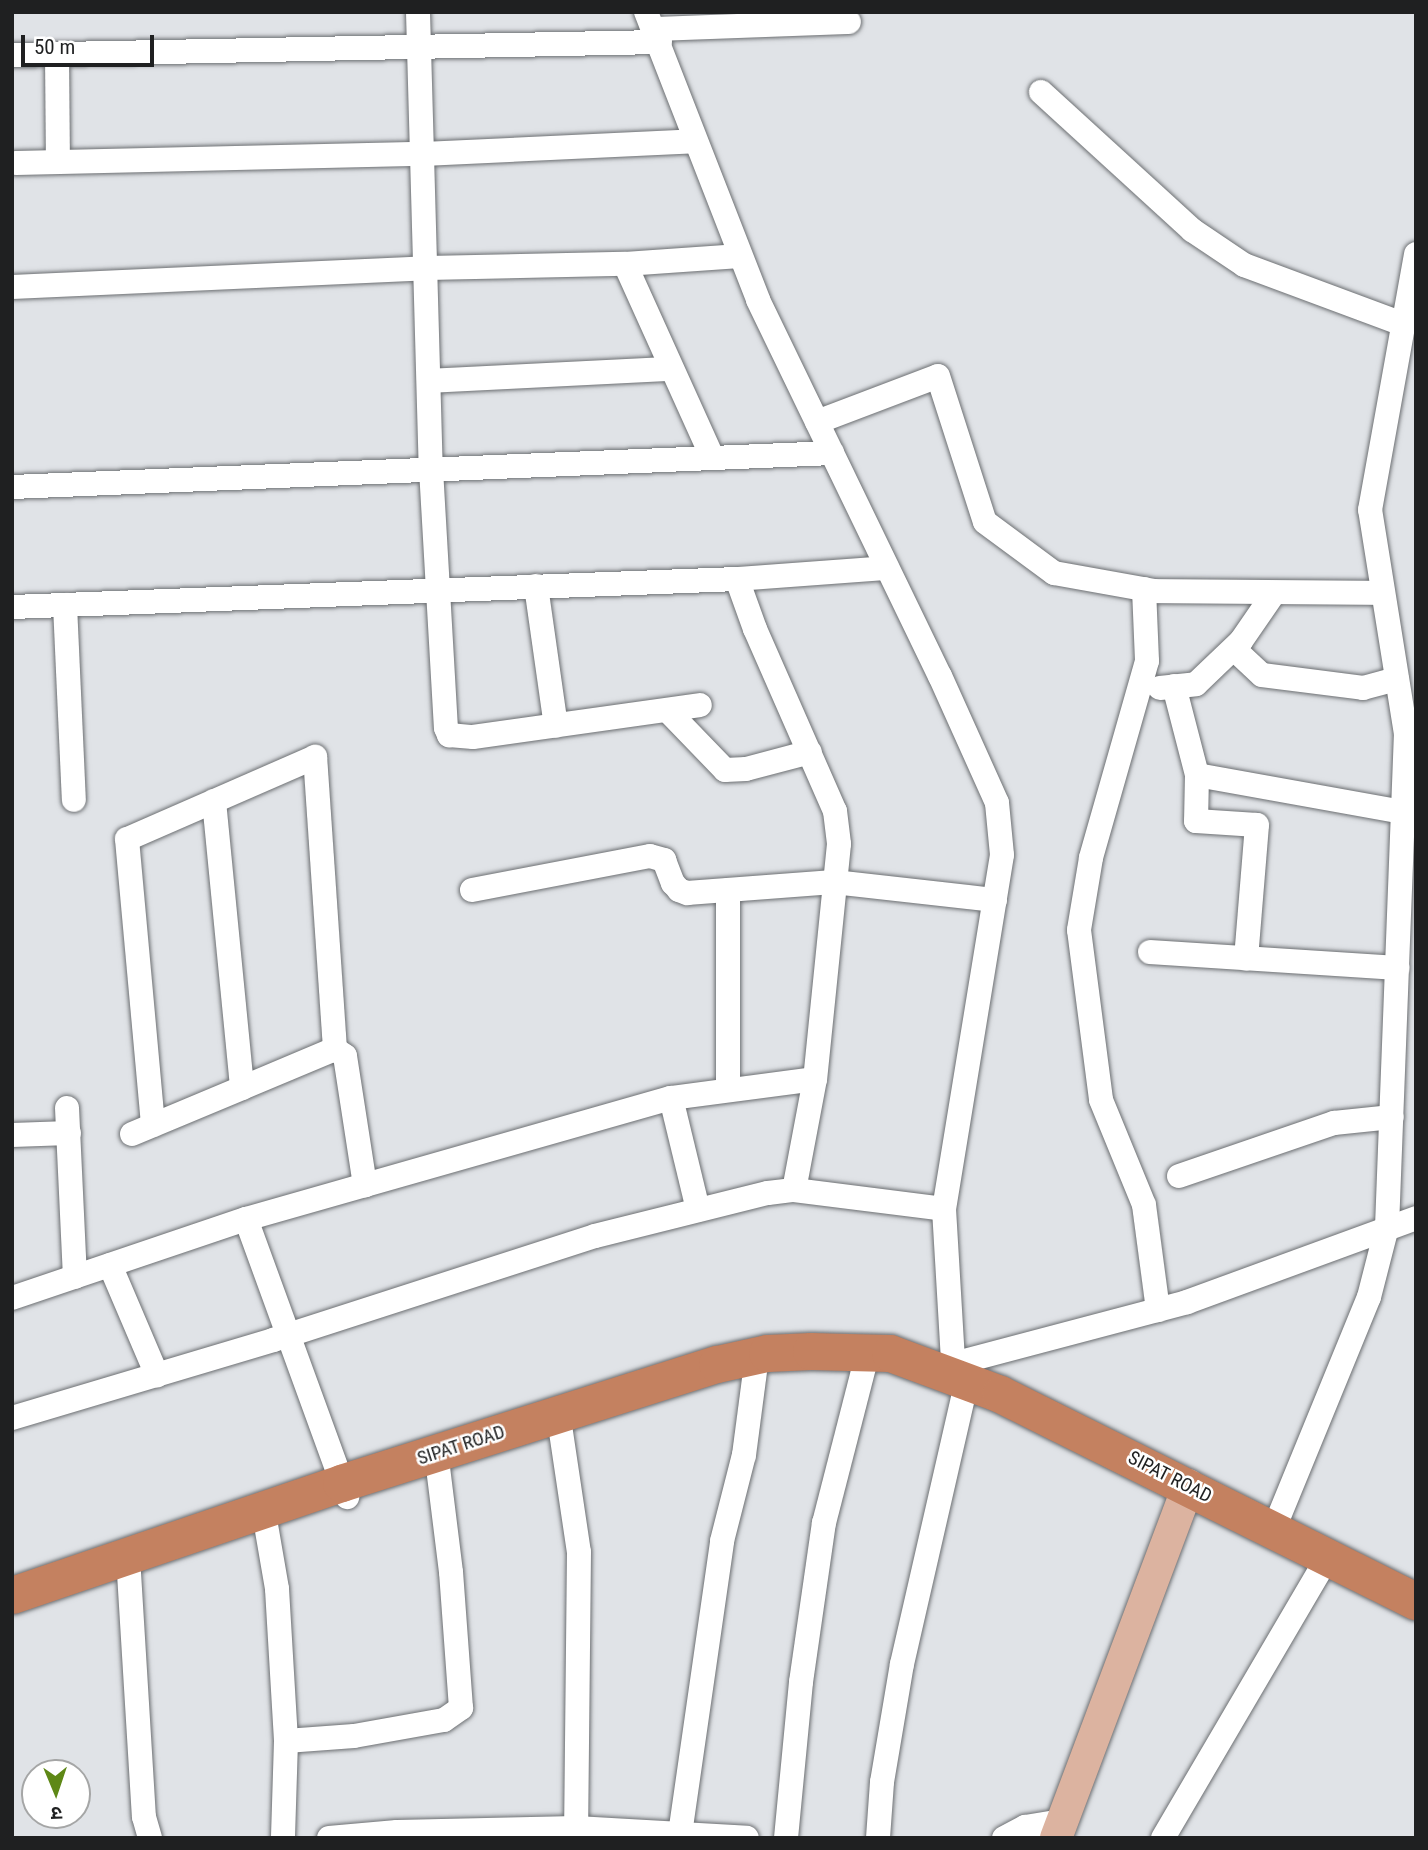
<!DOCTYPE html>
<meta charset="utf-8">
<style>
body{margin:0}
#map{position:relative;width:1428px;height:1850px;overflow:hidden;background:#e0e3e7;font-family:"Roboto Condensed","Noto Sans Devanagari",sans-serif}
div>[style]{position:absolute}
.roads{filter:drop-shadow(0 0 2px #6c6f72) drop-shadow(0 0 2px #6c6f72)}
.minor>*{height:24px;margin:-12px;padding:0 12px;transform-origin:12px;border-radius:12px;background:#fff}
.major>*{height:32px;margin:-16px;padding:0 16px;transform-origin:16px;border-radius:16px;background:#dcb3a0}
.highway>*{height:37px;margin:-18.5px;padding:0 18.5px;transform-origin:18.5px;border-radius:18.5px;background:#c48160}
span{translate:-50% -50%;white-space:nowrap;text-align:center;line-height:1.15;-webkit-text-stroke:5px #fff;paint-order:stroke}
.street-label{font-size:19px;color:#1f2021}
.frame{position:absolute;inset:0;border:14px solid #1f2021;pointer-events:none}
.north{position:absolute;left:21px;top:1759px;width:70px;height:70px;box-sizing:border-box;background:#fff;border:2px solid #a5a6a6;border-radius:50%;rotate:178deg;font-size:19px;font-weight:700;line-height:28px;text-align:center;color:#1f2021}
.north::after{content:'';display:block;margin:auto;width:24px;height:32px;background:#5e8816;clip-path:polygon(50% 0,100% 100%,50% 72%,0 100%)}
.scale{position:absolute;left:21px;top:35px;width:133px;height:32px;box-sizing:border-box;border:4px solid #1f2021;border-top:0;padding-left:9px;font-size:21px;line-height:24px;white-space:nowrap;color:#1f2021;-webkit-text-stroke:5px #fff;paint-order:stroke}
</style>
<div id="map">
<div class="roads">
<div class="minor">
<i style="left:418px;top:12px;width:457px;rotate:88.4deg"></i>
<i style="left:431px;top:469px;width:259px;rotate:86.7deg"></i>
<i style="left:446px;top:728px;width:8px;rotate:67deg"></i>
<i style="left:449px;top:735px;width:24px;rotate:5deg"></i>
<i style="left:473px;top:737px;width:229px;rotate:-8deg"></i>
<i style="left:646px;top:12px;width:309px;rotate:68.7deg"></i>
<i style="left:758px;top:300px;width:418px;rotate:64.2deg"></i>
<i style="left:940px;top:676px;width:139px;rotate:65.8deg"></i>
<i style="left:997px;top:803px;width:52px;rotate:84.5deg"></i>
<i style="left:1002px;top:855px;width:359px;rotate:99.3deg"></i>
<i style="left:944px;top:1209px;width:168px;rotate:86.6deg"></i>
<i style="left:654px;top:29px;width:195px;rotate:-2.1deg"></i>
<i style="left:57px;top:54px;width:107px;rotate:89.5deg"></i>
<i style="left:12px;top:55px;width:648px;rotate:-1.15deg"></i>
<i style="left:1041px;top:92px;width:205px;rotate:42.4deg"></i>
<i style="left:1192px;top:230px;width:63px;rotate:33.9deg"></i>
<i style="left:1244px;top:265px;width:170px;rotate:20.4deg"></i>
<i style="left:16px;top:163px;width:407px;rotate:-1.3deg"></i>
<i style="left:423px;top:154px;width:272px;rotate:-2.7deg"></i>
<i style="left:625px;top:264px;width:212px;rotate:65.7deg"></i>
<i style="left:12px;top:287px;width:415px;rotate:-2.6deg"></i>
<i style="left:427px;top:268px;width:198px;rotate:-1.2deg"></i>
<i style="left:625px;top:264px;width:115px;rotate:-4deg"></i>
<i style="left:429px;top:381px;width:241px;rotate:-2.9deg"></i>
<i style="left:817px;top:422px;width:129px;rotate:-20.8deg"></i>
<i style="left:938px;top:376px;width:153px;rotate:72.2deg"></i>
<i style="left:985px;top:522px;width:86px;rotate:36.5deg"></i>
<i style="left:1054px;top:573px;width:102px;rotate:10.2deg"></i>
<i style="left:1154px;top:591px;width:229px;rotate:0.5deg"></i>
<i style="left:12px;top:487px;width:821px;rotate:-2.37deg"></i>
<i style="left:737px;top:579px;width:53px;rotate:70.2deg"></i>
<i style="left:755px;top:629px;width:199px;rotate:66.3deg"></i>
<i style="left:835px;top:811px;width:33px;rotate:83deg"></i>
<i style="left:839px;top:844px;width:236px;rotate:95.8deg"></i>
<i style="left:815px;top:1079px;width:113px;rotate:100.7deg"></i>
<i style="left:536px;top:586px;width:141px;rotate:81.9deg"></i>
<i style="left:1144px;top:589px;width:72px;rotate:87.6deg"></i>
<i style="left:1147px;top:661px;width:205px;rotate:105.9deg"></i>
<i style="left:1091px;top:858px;width:73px;rotate:99.5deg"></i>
<i style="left:1079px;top:930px;width:171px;rotate:82.6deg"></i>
<i style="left:1101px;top:1100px;width:113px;rotate:67.7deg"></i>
<i style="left:1144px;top:1205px;width:106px;rotate:82.4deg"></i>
<i style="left:65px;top:605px;width:195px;rotate:87.4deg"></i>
<i style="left:12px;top:607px;width:726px;rotate:-2.21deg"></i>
<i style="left:737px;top:579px;width:150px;rotate:-4.2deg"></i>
<i style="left:1234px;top:649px;width:38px;rotate:43deg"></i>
<i style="left:1262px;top:675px;width:102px;rotate:7.3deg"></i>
<i style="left:1363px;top:688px;width:35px;rotate:-15deg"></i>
<i style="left:1174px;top:686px;width:92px;rotate:75.5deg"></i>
<i style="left:1197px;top:775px;width:209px;rotate:10.2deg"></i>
<i style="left:1160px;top:688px;width:36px;rotate:-6deg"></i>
<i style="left:1196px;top:684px;width:62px;rotate:-43.7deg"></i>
<i style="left:1241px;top:641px;width:58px;rotate:-55.5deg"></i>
<i style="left:668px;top:711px;width:82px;rotate:46deg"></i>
<i style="left:725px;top:770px;width:21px;rotate:-3deg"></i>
<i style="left:746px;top:769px;width:66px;rotate:-14.9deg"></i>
<i style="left:1197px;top:775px;width:46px;rotate:91.2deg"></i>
<i style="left:1196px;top:821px;width:61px;rotate:3.8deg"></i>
<i style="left:1257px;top:825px;width:134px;rotate:94.7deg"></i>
<i style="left:214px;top:801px;width:288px;rotate:84.4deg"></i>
<i style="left:472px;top:890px;width:181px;rotate:-10.8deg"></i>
<i style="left:650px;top:856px;width:15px;rotate:16deg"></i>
<i style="left:664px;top:860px;width:25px;rotate:69deg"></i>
<i style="left:673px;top:883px;width:9px;rotate:49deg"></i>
<i style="left:679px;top:890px;width:9px;rotate:21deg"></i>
<i style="left:687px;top:893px;width:147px;rotate:-4.3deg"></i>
<i style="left:834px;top:882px;width:162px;rotate:6.4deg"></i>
<i style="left:1150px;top:952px;width:248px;rotate:3.7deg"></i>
<i style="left:335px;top:1049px;width:12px;rotate:35deg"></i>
<i style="left:345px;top:1056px;width:131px;rotate:81.2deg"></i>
<i style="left:728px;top:1090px;width:200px;rotate:-90deg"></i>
<i style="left:671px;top:1098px;width:115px;rotate:76.4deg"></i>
<i style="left:67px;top:1108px;width:169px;rotate:87.3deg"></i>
<i style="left:132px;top:1134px;width:119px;rotate:-22.7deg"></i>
<i style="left:242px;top:1088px;width:101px;rotate:-22.8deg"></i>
<i style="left:335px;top:1049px;width:293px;rotate:-93.9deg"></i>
<i style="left:315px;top:757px;width:205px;rotate:156.4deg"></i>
<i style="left:127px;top:839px;width:287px;rotate:84.8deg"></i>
<i style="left:12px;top:1135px;width:57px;rotate:-2deg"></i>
<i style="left:1179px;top:1176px;width:164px;rotate:-18.9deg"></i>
<i style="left:1334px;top:1123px;width:58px;rotate:-5.9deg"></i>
<i style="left:246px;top:1219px;width:296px;rotate:70deg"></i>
<i style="left:110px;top:1265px;width:120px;rotate:66.9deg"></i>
<i style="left:12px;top:1298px;width:247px;rotate:-18.7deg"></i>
<i style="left:246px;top:1219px;width:442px;rotate:-15.9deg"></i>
<i style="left:671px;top:1098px;width:145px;rotate:-7.5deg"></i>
<i style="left:953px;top:1364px;width:242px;rotate:-14.8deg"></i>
<i style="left:1187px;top:1302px;width:244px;rotate:-20.1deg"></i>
<i style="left:12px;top:1418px;width:272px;rotate:-16.6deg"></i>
<i style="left:273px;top:1340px;width:338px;rotate:-17.9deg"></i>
<i style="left:595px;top:1236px;width:178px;rotate:-14deg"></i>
<i style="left:768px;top:1193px;width:26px;rotate:-7deg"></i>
<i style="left:794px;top:1190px;width:151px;rotate:7.2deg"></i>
<i style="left:561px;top:1432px;width:121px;rotate:81.5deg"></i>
<i style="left:579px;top:1552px;width:276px;rotate:90.6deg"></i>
<i style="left:266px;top:1525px;width:65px;rotate:80.2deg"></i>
<i style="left:277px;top:1589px;width:152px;rotate:86.6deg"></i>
<i style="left:286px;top:1741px;width:97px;rotate:91.8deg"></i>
<i style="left:1273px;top:1531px;width:253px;rotate:-67.7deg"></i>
<i style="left:1369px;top:1297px;width:72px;rotate:-75.6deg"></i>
<i style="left:1387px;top:1227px;width:493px;rotate:-87.8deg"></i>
<i style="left:1406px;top:734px;width:227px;rotate:-99.1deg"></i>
<i style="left:1370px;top:510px;width:260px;rotate:-79.8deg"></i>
<i style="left:129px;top:1573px;width:244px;rotate:86.5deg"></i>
<i style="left:144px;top:1817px;width:22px;rotate:74deg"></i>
<i style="left:286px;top:1741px;width:68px;rotate:-4.2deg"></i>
<i style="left:354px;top:1736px;width:91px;rotate:-10.1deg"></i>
<i style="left:444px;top:1720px;width:21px;rotate:-35deg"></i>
<i style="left:461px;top:1708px;width:136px;rotate:-94.2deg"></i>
<i style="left:451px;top:1572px;width:106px;rotate:-97.1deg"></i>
<i style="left:680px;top:1834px;width:296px;rotate:-81.8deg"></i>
<i style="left:722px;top:1541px;width:89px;rotate:-75.7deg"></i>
<i style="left:744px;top:1455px;width:100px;rotate:-82.5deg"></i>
<i style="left:329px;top:1838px;width:68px;rotate:-5deg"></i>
<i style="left:397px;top:1832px;width:179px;rotate:-1.3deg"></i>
<i style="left:576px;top:1828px;width:171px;rotate:3.3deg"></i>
<i style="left:786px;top:1838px;width:157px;rotate:-84.5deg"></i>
<i style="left:801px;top:1682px;width:161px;rotate:-81.8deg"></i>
<i style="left:824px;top:1523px;width:177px;rotate:-75.6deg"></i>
<i style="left:878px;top:1838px;width:56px;rotate:-85.9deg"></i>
<i style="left:882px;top:1782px;width:120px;rotate:-80.4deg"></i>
<i style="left:902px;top:1664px;width:290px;rotate:-77.1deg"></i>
<i style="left:1004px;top:1838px;width:24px;rotate:-28deg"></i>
<i style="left:1025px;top:1827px;width:37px;rotate:-9deg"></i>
<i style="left:1163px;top:1838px;width:324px;rotate:-59.6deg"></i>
</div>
<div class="major">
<i style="left:1056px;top:1838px;width:377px;rotate:-69.4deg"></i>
</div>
<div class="highway">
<i style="left:12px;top:1595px;width:348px;rotate:-18.8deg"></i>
<i style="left:341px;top:1483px;width:394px;rotate:-17.6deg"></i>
<i style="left:717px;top:1364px;width:51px;rotate:-12.4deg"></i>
<i style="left:767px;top:1353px;width:44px;rotate:-2.6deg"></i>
<i style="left:811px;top:1351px;width:79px;rotate:1.5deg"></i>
<i style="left:890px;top:1353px;width:117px;rotate:20.4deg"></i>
<i style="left:1000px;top:1394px;width:465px;rotate:26.5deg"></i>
</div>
</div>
<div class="street-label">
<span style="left:461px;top:1445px;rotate:-18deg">SIPAT ROAD</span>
<span style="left:1170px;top:1477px;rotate:27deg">SIPAT ROAD</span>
</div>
<div class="frame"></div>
<div class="north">उ</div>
<div class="scale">50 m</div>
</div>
